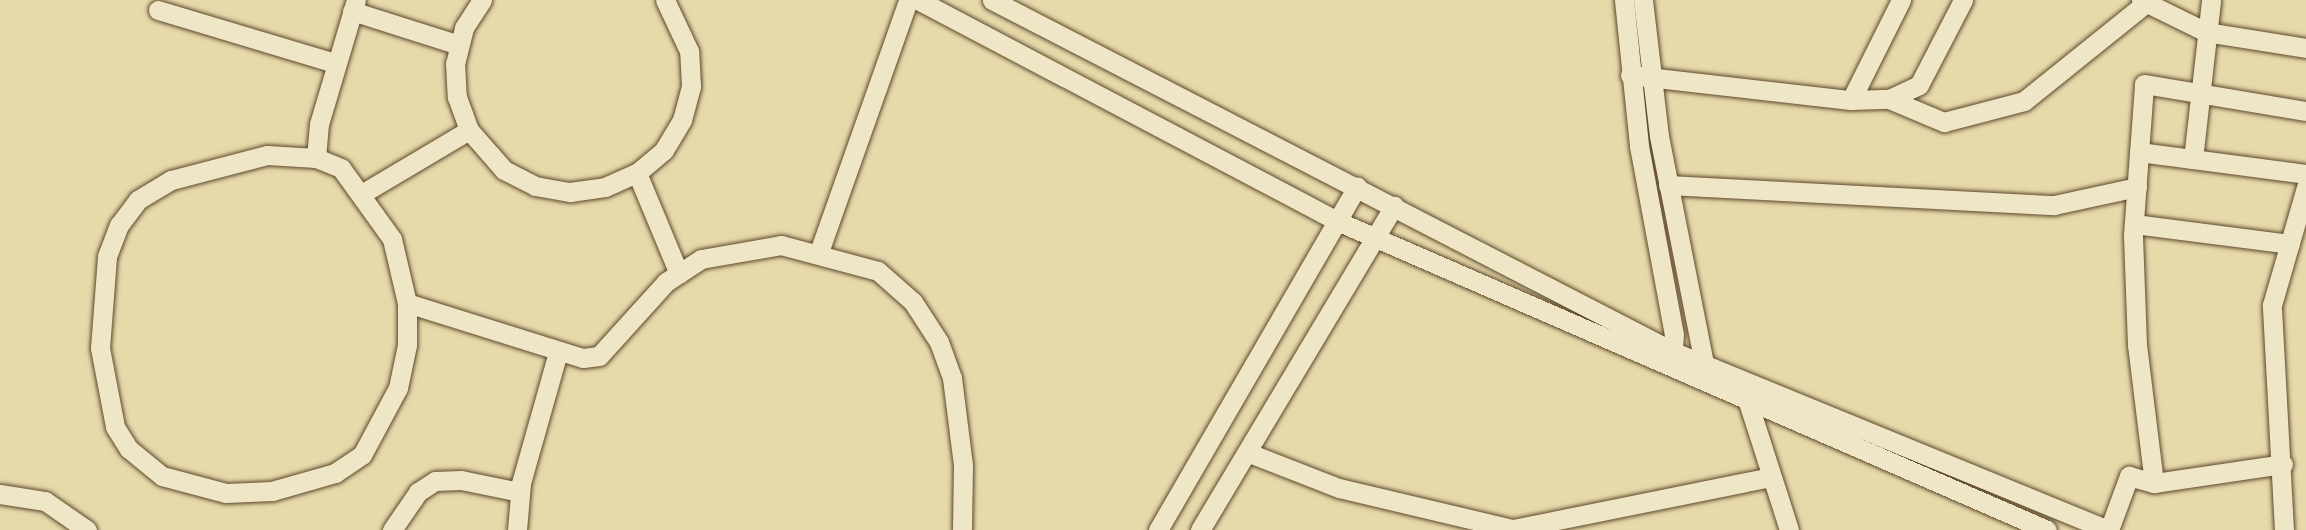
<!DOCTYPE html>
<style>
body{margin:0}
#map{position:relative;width:2306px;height:530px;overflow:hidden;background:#e6d9aa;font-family:Vollkorn,serif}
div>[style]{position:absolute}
.roads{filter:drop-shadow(0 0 2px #5e472a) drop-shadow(0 0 2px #5e472a)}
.minor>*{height:19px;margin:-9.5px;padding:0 9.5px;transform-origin:9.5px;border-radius:9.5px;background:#efe6c8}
span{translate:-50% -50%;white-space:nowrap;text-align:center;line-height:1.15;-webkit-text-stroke:5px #efe6c8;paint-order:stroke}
</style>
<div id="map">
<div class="roads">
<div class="minor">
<i style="left:482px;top:0;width:33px;rotate:123deg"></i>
<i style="left:464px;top:28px;width:36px;rotate:104deg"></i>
<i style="left:455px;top:63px;width:34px;rotate:87deg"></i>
<i style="left:457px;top:97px;width:35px;rotate:70deg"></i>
<i style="left:469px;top:130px;width:53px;rotate:48.8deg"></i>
<i style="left:504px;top:170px;width:35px;rotate:27deg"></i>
<i style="left:535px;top:186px;width:36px;rotate:10deg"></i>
<i style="left:570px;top:192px;width:35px;rotate:-8deg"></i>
<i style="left:605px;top:187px;width:35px;rotate:-24deg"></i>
<i style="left:637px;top:173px;width:35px;rotate:-40deg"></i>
<i style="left:664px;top:150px;width:35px;rotate:-59deg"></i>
<i style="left:682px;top:120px;width:35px;rotate:-75deg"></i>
<i style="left:691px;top:86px;width:35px;rotate:-93deg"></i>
<i style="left:689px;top:51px;width:56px;rotate:-115.2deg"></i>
<i style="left:918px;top:0;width:474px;rotate:27.8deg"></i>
<i style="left:1337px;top:221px;width:774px;rotate:23.52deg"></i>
<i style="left:992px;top:0;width:767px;rotate:27.3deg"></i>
<i style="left:1674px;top:352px;width:468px;rotate:22.3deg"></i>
<i style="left:1624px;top:0;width:147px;rotate:84.1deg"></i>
<i style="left:1639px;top:146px;width:191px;rotate:79.5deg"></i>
<i style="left:1674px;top:334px;width:27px;rotate:94deg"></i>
<i style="left:1643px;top:0;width:137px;rotate:83.3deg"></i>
<i style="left:1659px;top:136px;width:247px;rotate:78.8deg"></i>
<i style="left:2141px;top:0;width:72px;rotate:26.2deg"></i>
<i style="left:2206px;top:32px;width:101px;rotate:9.1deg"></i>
<i style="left:158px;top:10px;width:185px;rotate:16.7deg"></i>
<i style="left:352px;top:11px;width:112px;rotate:17.6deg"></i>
<i style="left:1630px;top:75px;width:222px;rotate:6.5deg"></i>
<i style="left:1851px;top:100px;width:38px;rotate:-2deg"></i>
<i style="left:1889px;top:99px;width:33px;rotate:-25deg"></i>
<i style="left:1919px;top:85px;width:96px;rotate:-62.6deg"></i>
<i style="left:1889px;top:99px;width:60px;rotate:22.7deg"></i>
<i style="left:1944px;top:122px;width:83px;rotate:-14.7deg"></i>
<i style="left:2024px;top:101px;width:156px;rotate:-38.8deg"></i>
<i style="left:1851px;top:100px;width:112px;rotate:-63.4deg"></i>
<i style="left:2139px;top:152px;width:168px;rotate:7.5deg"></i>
<i style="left:316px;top:158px;width:49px;rotate:-176.5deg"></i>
<i style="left:267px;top:155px;width:99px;rotate:165.4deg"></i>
<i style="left:171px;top:180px;width:39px;rotate:149deg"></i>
<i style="left:138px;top:200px;width:31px;rotate:127deg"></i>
<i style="left:119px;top:225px;width:34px;rotate:111deg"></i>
<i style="left:107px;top:257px;width:91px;rotate:94.4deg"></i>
<i style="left:100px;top:348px;width:80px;rotate:79.2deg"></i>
<i style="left:115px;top:427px;width:26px;rotate:58deg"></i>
<i style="left:129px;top:449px;width:43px;rotate:39.3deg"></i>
<i style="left:162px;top:476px;width:66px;rotate:14.9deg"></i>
<i style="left:226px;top:493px;width:46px;rotate:-2.5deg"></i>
<i style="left:272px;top:491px;width:66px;rotate:-15.9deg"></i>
<i style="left:335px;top:473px;width:32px;rotate:-34deg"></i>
<i style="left:362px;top:455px;width:76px;rotate:-61.8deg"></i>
<i style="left:398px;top:388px;width:44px;rotate:-78.2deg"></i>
<i style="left:407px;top:345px;width:42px;rotate:-90deg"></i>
<i style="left:407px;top:303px;width:66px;rotate:-103.2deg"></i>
<i style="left:392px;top:239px;width:87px;rotate:-125.7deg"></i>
<i style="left:341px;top:168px;width:27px;rotate:-158deg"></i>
<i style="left:316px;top:158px;width:34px;rotate:-85deg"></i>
<i style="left:319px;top:124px;width:129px;rotate:-73.4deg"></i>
<i style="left:2193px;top:159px;width:160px;rotate:-83.5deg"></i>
<i style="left:637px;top:173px;width:109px;rotate:67.4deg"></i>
<i style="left:1668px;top:185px;width:387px;rotate:3deg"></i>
<i style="left:2054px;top:205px;width:85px;rotate:-12.2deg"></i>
<i style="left:363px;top:193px;width:123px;rotate:-30.7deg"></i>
<i style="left:2134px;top:224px;width:157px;rotate:7.3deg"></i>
<i style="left:819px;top:252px;width:267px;rotate:-70.5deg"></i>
<i style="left:407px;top:303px;width:184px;rotate:17.4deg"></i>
<i style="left:583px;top:358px;width:16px;rotate:-7deg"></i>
<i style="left:599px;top:356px;width:100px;rotate:-47.8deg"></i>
<i style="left:666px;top:282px;width:42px;rotate:-33.3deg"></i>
<i style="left:701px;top:259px;width:81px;rotate:-9.9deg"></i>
<i style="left:781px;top:245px;width:100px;rotate:15deg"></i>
<i style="left:878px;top:271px;width:47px;rotate:41.5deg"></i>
<i style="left:913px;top:302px;width:48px;rotate:57deg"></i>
<i style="left:939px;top:342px;width:38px;rotate:70deg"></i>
<i style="left:952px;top:378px;width:88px;rotate:82.8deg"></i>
<i style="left:963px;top:465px;width:65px;rotate:90.9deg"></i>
<i style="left:1748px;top:402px;width:134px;rotate:72.2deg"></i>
<i style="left:1249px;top:453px;width:97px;rotate:21.3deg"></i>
<i style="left:1339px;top:488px;width:179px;rotate:13.3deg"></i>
<i style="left:1513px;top:529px;width:262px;rotate:-11.4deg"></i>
<i style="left:2283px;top:464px;width:130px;rotate:171.6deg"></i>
<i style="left:2154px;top:483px;width:139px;rotate:-97deg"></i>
<i style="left:2137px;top:345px;width:110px;rotate:-92.1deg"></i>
<i style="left:2133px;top:235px;width:151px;rotate:-85.8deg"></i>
<i style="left:2144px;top:84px;width:164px;rotate:9.5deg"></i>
<i style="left:0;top:494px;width:46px;rotate:8.8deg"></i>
<i style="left:45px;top:501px;width:51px;rotate:34.6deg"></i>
<i style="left:392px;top:530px;width:46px;rotate:-55.6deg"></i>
<i style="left:418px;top:492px;width:20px;rotate:-33deg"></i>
<i style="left:435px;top:481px;width:26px;rotate:-2deg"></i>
<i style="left:461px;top:480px;width:60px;rotate:11.5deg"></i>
<i style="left:517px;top:530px;width:47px;rotate:-85.1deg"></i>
<i style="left:521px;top:483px;width:136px;rotate:-74.2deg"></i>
<i style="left:1158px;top:530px;width:397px;rotate:-59.9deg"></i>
<i style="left:1200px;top:530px;width:378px;rotate:-59.1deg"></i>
<i style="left:2109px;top:530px;width:58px;rotate:-69.7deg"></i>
<i style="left:2129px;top:476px;width:26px;rotate:16deg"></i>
<i style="left:2284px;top:530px;width:225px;rotate:-93.1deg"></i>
<i style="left:2272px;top:305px;width:123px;rotate:-73.9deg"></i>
</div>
</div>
</div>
